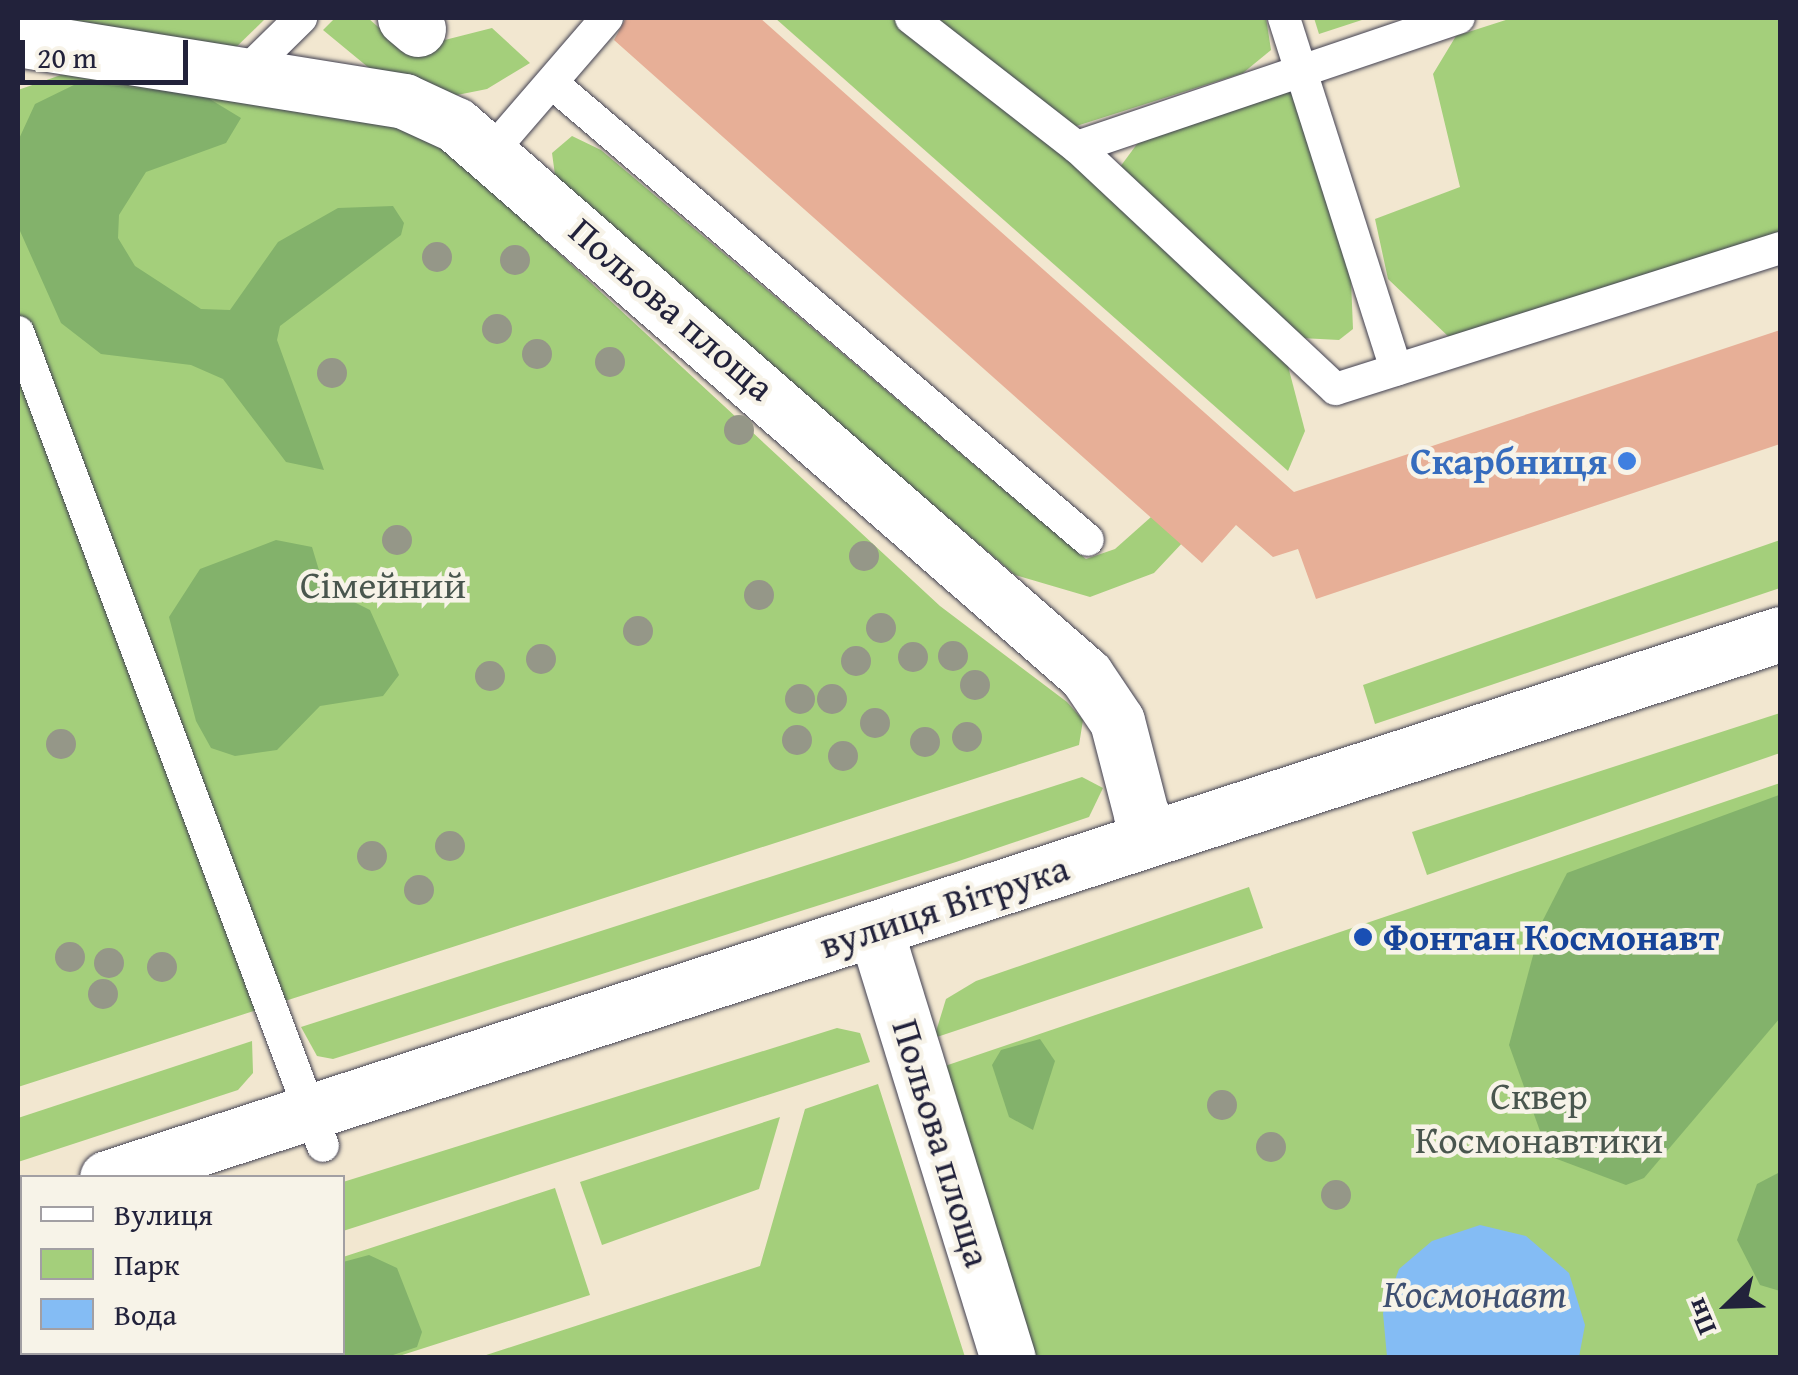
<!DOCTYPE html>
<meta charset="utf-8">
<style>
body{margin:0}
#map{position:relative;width:1798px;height:1375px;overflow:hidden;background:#f2e7d0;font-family:"Gentium Book Plus",serif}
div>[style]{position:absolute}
.green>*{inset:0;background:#a4cf7b}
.forest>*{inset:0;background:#83b26b}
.water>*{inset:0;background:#84bcf4}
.building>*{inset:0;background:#e7af97}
.roads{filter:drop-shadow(0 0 2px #414051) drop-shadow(0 0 2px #414051)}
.service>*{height:32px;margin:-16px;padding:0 16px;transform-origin:16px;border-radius:16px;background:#fff}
.minor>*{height:55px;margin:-27.5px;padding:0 27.5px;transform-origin:27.5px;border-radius:27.5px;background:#fff}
.secondary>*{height:55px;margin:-27.5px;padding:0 27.5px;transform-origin:27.5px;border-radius:27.5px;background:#fff}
.trees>*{width:30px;height:30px;margin:-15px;border-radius:50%;background:#959788}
.dots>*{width:28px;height:28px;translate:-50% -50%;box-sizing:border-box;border:5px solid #f7f3e8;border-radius:50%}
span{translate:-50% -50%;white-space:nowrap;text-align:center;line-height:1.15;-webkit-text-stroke:9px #f7f3e8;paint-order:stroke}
.street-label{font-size:38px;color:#22223b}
.shop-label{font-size:38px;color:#366cbe;font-weight:700}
.right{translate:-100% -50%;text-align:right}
.park-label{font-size:38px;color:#49564e}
.transit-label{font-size:38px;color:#164399;font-weight:700}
.left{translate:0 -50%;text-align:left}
.water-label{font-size:40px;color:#3f5072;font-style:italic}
.frame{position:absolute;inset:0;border:20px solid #22223b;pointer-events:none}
.legend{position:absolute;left:20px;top:1175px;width:325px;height:180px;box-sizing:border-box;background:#f7f3e8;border:2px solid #a29fa3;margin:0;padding:12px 18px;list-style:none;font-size:30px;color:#22223b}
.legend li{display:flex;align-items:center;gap:20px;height:50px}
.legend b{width:50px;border:2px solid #a29fa3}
.north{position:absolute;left:1678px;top:1255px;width:100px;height:100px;-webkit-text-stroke:8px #f7f3e8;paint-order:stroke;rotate:247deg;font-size:28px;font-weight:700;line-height:40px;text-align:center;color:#22223b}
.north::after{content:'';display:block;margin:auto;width:35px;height:45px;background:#22223b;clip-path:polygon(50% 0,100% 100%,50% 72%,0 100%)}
.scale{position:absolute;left:20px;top:40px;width:168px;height:45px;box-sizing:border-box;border:5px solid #22223b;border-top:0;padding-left:12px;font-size:30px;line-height:35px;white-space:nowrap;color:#22223b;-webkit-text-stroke:8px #f7f3e8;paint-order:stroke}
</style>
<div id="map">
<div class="green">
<i style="clip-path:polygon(18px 18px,266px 18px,227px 56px)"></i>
<i style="clip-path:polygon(335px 18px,368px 18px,385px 33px,429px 44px,492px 28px,530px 63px,487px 89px,442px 98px,386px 82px,323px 30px)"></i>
<i style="clip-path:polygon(775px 18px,897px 18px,1066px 151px,1288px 366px,1305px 431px,1288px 471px)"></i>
<i style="clip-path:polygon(925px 18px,1266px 18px,1271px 50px,1243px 73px,1067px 129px)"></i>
<i style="clip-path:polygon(1314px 18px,1368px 18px,1319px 34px)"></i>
<i style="clip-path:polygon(1512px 18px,1780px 18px,1780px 232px,1450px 338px,1388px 279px,1375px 219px,1460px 187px,1433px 74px,1456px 36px)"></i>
<i style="clip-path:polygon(78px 69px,387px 123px,441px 144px,940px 606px,1067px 702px,1083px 720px,1079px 745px,18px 1087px,18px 90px)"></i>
<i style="clip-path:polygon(1296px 88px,1351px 280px,1353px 329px,1339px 340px,1301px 338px,1120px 167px,1140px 140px)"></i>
<i style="clip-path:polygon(572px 136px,601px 150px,1086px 559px,1115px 549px,1151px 517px,1185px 540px,1154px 573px,1090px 597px,1015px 575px,600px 220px,555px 175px,552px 153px)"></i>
<i style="clip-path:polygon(1780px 540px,1780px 588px,1375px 724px,1363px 685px)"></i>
<i style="clip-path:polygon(1780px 713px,1780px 753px,1427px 875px,1412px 832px)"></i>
<i style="clip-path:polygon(1082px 777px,1103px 788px,1089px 817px,956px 862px,333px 1059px,317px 1056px,301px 1027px)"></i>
<i style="clip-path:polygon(1780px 783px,1780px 1357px,1032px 1357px,939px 1068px)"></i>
<i style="clip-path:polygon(1249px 887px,1263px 928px,934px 1038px,946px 999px,976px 981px)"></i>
<i style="clip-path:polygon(837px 1028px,860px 1033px,870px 1062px,343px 1231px,343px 1182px)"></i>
<i style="clip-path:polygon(252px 1041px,253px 1073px,238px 1090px,18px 1162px,18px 1118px)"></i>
<i style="clip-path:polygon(878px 1084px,965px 1357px,477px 1358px,760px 1266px,805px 1109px)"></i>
<i style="clip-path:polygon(780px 1117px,759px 1189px,602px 1245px,580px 1182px)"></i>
<i style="clip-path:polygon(555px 1188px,590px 1295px,396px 1357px,119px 1358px,342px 1352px,343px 1257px)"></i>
</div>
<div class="forest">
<i style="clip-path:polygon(80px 82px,203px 95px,241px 118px,226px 143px,146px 172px,119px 215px,118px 238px,135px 266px,201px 309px,230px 310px,278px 242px,338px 208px,393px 206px,404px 223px,401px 235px,280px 326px,277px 340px,324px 470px,286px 462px,223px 379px,191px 365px,101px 354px,61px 323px,20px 231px,18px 141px,35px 104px)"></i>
<i style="clip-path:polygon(276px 540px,312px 547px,324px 587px,370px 610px,399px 675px,383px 696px,320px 706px,277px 750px,235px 756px,211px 748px,196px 721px,169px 617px,200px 569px)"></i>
<i style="clip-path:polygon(1779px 795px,1780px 1018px,1644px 1178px,1626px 1185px,1549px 1156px,1509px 1045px,1542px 922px,1567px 873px)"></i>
<i style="clip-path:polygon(1040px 1039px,1055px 1061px,1033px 1130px,1009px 1117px,992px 1065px,1001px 1050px)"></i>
<i style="clip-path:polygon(1780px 1172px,1780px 1291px,1760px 1285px,1737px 1240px,1757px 1184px)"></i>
<i style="clip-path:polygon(369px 1255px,397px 1268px,422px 1332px,417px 1347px,384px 1358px,122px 1353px,342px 1352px,343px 1262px)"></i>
</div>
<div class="water">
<i style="clip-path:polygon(1480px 1225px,1526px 1236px,1569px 1273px,1585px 1325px,1579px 1357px,1387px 1357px,1383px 1313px,1399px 1269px,1432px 1241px)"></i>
</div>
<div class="building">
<i style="clip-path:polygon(626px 18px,760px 18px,1294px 492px,1780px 330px,1780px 444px,1316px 599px,1298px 549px,1273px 557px,1236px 525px,1202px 563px,614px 40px)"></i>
</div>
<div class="roads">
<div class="service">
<i style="left:911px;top:18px;width:210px;rotate:37.9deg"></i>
<i style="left:1077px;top:147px;width:354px;rotate:43.1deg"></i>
<i style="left:1336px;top:389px;width:466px;rotate:-17.6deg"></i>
<i style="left:1284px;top:18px;width:369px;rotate:72.3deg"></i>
<i style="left:242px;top:76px;width:83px;rotate:-44.5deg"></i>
<i style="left:552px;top:83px;width:704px;rotate:40.45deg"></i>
<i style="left:1077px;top:147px;width:403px;rotate:-18.7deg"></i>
<i style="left:492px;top:151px;width:176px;rotate:-49.2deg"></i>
<i style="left:18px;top:332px;width:869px;rotate:69.46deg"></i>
<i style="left:91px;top:1352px;width:6px;rotate:72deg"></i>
</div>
<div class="minor">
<i style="left:405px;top:18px;width:17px;rotate:40deg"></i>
<i style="left:18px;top:39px;width:391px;rotate:9.1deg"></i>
<i style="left:404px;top:101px;width:57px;rotate:24.8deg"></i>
<i style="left:456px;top:125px;width:836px;rotate:41.12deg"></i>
<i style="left:1086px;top:675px;width:55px;rotate:56deg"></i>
<i style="left:1117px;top:721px;width:96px;rotate:75.5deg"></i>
<i style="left:1141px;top:814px;width:27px;rotate:54deg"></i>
<i style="left:875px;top:929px;width:449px;rotate:72.8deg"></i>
</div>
<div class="secondary">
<i style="left:107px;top:1178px;width:1759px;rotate:-18.01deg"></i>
<i style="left:18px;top:1245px;width:4px;rotate:-27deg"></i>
</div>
</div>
<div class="trees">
<i style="left:437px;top:257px"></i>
<i style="left:515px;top:260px"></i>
<i style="left:497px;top:329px"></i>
<i style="left:537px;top:354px"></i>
<i style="left:610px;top:362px"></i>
<i style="left:332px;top:373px"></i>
<i style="left:739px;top:430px"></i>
<i style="left:397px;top:540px"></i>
<i style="left:864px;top:556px"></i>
<i style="left:759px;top:595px"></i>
<i style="left:881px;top:628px"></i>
<i style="left:638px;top:631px"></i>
<i style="left:953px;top:656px"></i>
<i style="left:913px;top:657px"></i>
<i style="left:541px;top:659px"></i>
<i style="left:856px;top:661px"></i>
<i style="left:490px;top:676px"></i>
<i style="left:975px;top:685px"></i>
<i style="left:800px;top:699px"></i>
<i style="left:832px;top:699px"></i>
<i style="left:875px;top:723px"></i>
<i style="left:967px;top:737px"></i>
<i style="left:797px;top:740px"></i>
<i style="left:925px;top:742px"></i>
<i style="left:61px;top:744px"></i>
<i style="left:843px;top:756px"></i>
<i style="left:450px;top:846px"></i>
<i style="left:372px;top:856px"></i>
<i style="left:419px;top:890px"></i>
<i style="left:70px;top:957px"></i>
<i style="left:109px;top:963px"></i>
<i style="left:162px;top:967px"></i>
<i style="left:103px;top:994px"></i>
<i style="left:1222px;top:1105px"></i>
<i style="left:1271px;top:1147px"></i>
<i style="left:1336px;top:1195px"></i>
</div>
<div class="dots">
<i style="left:1627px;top:461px;background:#3f7fe0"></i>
<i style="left:1363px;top:937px;background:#1a4fb4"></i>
</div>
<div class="street-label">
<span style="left:672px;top:309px;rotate:41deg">Польова площа</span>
<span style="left:944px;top:906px;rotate:-18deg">вулиця Вітрука</span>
<span style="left:942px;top:1143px;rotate:73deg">Польова площа</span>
</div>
<div class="shop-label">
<span class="right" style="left:1607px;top:461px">Скарбниця</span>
</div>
<div class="park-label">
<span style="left:383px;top:585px">Сімейний</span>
<span style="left:1539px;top:1118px">Сквер<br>Космонавтики</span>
</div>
<div class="transit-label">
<span class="left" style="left:1383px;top:937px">Фонтан Космонавт</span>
</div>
<div class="water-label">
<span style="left:1475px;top:1293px">Космонавт</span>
</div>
<div class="frame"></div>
<ul class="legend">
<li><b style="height:12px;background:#fff"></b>Вулиця</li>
<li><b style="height:28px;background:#a4cf7b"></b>Парк</li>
<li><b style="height:28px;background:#84bcf4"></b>Вода</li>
</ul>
<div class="north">Пн</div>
<div class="scale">20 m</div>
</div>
